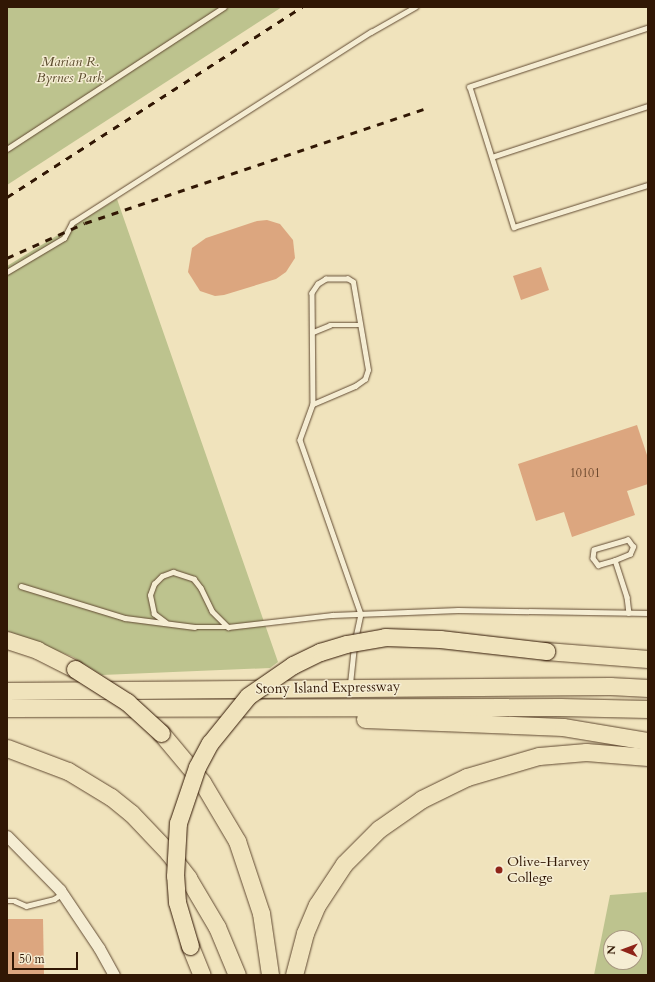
<!DOCTYPE html>
<style>
body{margin:0}
#map{position:relative;width:655px;height:982px;overflow:hidden;background:#f0e3bc;font-family:Cardo,serif}
div>[style]{position:absolute}
.green>*{inset:0;background:#bdc38e}
.building>*{inset:0;background:#dca67f}
.roads{filter:drop-shadow(0 0 1px #614a32) drop-shadow(0 0 1px #614a32)}
.service>*{height:4.5px;margin:-2.25px;padding:0 2.25px;transform-origin:2.25px;border-radius:2.25px;background:#f5edd3}
.tertiary>*{height:11px;margin:-5.5px;padding:0 5.5px;transform-origin:5.5px;border-radius:5.5px;background:#f5edd3}
.motorway>*{height:17px;margin:-8.5px;padding:0 8.5px;transform-origin:8.5px;border-radius:8.5px;background:#f0e3bc}
.rail>*{height:2.5px;margin-top:-1.25px;transform-origin:0;background:repeating-linear-gradient(90deg,#311704 0 7px,transparent 0 14px)}
.bridges{filter:drop-shadow(0 0 1px #311704) drop-shadow(0 0 1px #311704)}
.motorway-bridge>*{height:17px;margin:-8.5px;padding:0 8.5px;transform-origin:8.5px;border-radius:8.5px;background:#f0e3bc}
.dots>*{width:11px;height:11px;translate:-50% -50%;box-sizing:border-box;border:2px solid #f5edd3;border-radius:50%}
span{translate:-50% -50%;white-space:nowrap;text-align:center;line-height:1.15;-webkit-text-stroke:3px #f5edd3;paint-order:stroke}
.number-label{font-size:12px;color:#5c3b23}
.number-label span{-webkit-text-stroke-width:0}
.park-label{font-size:14px;color:#5b4b2d;font-style:italic}
.street-label{font-size:14px;color:#311704}
.poi-label{font-size:14px;color:#311704}
.left{translate:0 -50%;text-align:left}
.frame{position:absolute;inset:0;border:8px solid #311704;pointer-events:none}
.north{position:absolute;left:603px;top:930px;width:40px;height:40px;box-sizing:border-box;background:#f5edd3;border:1px solid #a79780;border-radius:50%;rotate:271deg;font-size:11px;font-weight:700;line-height:16px;text-align:center;color:#311704}
.north::after{content:'';display:block;margin:auto;width:14px;height:18px;background:#8f2418;clip-path:polygon(50% 0,100% 100%,50% 72%,0 100%)}
.scale{position:absolute;left:12px;top:952px;width:66px;height:18px;box-sizing:border-box;border:2px solid #311704;border-top:0;padding-left:5px;font-size:12px;line-height:14px;white-space:nowrap;color:#311704;-webkit-text-stroke:3px #f5edd3;paint-order:stroke}
</style>
<div id="map">
<div class="green">
<i style="clip-path:polygon(7px 7px,282px 7px,7px 185px)"></i>
<i style="clip-path:polygon(117px 199px,278px 662px,270px 668px,102px 675px,73px 657px,7px 631px,7px 266px)"></i>
<i style="clip-path:polygon(evenodd,648px 892px,648px 975px,594px 975px,610px 895px,648px 892px,611px 938px,635px 938px,635px 962px,611px 962px,611px 938px)"></i>
</div>
<div class="building">
<i style="clip-path:polygon(267px 220px,280px 224px,293px 240px,295px 258px,286px 272px,276px 279px,224px 295px,215px 296px,200px 291px,188px 272px,192px 248px,206px 238px,257px 221px)"></i>
<i style="clip-path:polygon(541px 267px,549px 290px,521px 300px,513px 276px)"></i>
<i style="clip-path:polygon(637px 425px,648px 458px,648px 484px,627px 491px,635px 515px,572px 537px,564px 512px,536px 521px,518px 464px)"></i>
<i style="clip-path:polygon(7px 919px,43px 919px,44px 975px,7px 975px)"></i>
</div>
<div class="roads">
<div class="service">
<i style="left:648px;top:28px;width:188px;rotate:161.7deg"></i>
<i style="left:470px;top:87px;width:147px;rotate:72.6deg"></i>
<i style="left:514px;top:227px;width:140px;rotate:-17.4deg"></i>
<i style="left:7px;top:149px;width:259px;rotate:-33.2deg"></i>
<i style="left:492px;top:157px;width:164px;rotate:-18.1deg"></i>
<i style="left:7px;top:272px;width:66px;rotate:-30.8deg"></i>
<i style="left:64px;top:238px;width:17px;rotate:-62deg"></i>
<i style="left:72px;top:223px;width:355px;rotate:-32.6deg"></i>
<i style="left:371px;top:32px;width:51px;rotate:-29.6deg"></i>
<i style="left:313px;top:332px;width:18px;rotate:-22deg"></i>
<i style="left:330px;top:325px;width:30px"></i>
<i style="left:313px;top:404px;width:46px;rotate:-23.2deg"></i>
<i style="left:355px;top:386px;width:12px;rotate:-35deg"></i>
<i style="left:365px;top:379px;width:9px;rotate:-72deg"></i>
<i style="left:368px;top:370px;width:89px;rotate:-99.7deg"></i>
<i style="left:353px;top:282px;width:6px;rotate:-149deg"></i>
<i style="left:348px;top:279px;width:22px;rotate:180deg"></i>
<i style="left:326px;top:279px;width:9px;rotate:148deg"></i>
<i style="left:318px;top:284px;width:11px;rotate:124deg"></i>
<i style="left:312px;top:293px;width:111px;rotate:89.5deg"></i>
<i style="left:313px;top:404px;width:38px;rotate:110deg"></i>
<i style="left:300px;top:440px;width:184px;rotate:70.7deg"></i>
<i style="left:361px;top:614px;width:25px;rotate:102deg"></i>
<i style="left:615px;top:560px;width:16px;rotate:-22deg"></i>
<i style="left:630px;top:554px;width:8px;rotate:-67deg"></i>
<i style="left:633px;top:547px;width:9px;rotate:-126deg"></i>
<i style="left:628px;top:540px;width:35px;rotate:164deg"></i>
<i style="left:594px;top:550px;width:8px;rotate:97deg"></i>
<i style="left:593px;top:558px;width:9px;rotate:54deg"></i>
<i style="left:598px;top:565px;width:18px;rotate:-16deg"></i>
<i style="left:615px;top:560px;width:39px;rotate:72deg"></i>
<i style="left:627px;top:597px;width:16px;rotate:83deg"></i>
<i style="left:21px;top:586px;width:109px;rotate:17.1deg"></i>
<i style="left:125px;top:618px;width:70px;rotate:7.4deg"></i>
<i style="left:194px;top:627px;width:34px"></i>
<i style="left:228px;top:627px;width:105px;rotate:-6.6deg"></i>
<i style="left:332px;top:615px;width:126px;rotate:-2.3deg"></i>
<i style="left:458px;top:610px;width:190px;rotate:0.9deg"></i>
<i style="left:166px;top:623px;width:15px;rotate:-143deg"></i>
<i style="left:154px;top:614px;width:19px;rotate:-102deg"></i>
<i style="left:150px;top:595px;width:12px;rotate:-70deg"></i>
<i style="left:154px;top:584px;width:11px;rotate:-45deg"></i>
<i style="left:162px;top:576px;width:12px;rotate:-20deg"></i>
<i style="left:173px;top:572px;width:22px;rotate:18deg"></i>
<i style="left:194px;top:579px;width:11px;rotate:52deg"></i>
<i style="left:201px;top:588px;width:25px;rotate:64deg"></i>
<i style="left:212px;top:611px;width:23px;rotate:45deg"></i>
<i style="left:350px;top:684px;width:38px;rotate:-84deg"></i>
<i style="left:7px;top:901px;width:8px"></i>
<i style="left:15px;top:901px;width:12px;rotate:24deg"></i>
<i style="left:26px;top:906px;width:29px;rotate:-14deg"></i>
<i style="left:54px;top:899px;width:9px;rotate:-32deg"></i>
</div>
<div class="tertiary">
<i style="left:7px;top:836px;width:76px;rotate:45.5deg"></i>
<i style="left:60px;top:890px;width:70px;rotate:56.1deg"></i>
<i style="left:99px;top:948px;width:31px;rotate:61deg"></i>
</div>
<div class="motorway">
<i style="left:7px;top:640px;width:32px;rotate:18deg"></i>
<i style="left:37px;top:650px;width:42px;rotate:26.6deg"></i>
<i style="left:546px;top:651px;width:102px;rotate:4.5deg"></i>
<i style="left:7px;top:691px;width:603px;rotate:-0.48deg"></i>
<i style="left:610px;top:686px;width:38px;rotate:3deg"></i>
<i style="left:7px;top:708px;width:553px;rotate:-0.1deg"></i>
<i style="left:560px;top:707px;width:88px;rotate:1.3deg"></i>
<i style="left:365px;top:719px;width:198px;rotate:2.3deg"></i>
<i style="left:563px;top:727px;width:86px;rotate:9.4deg"></i>
<i style="left:161px;top:733px;width:64px;rotate:50.1deg"></i>
<i style="left:202px;top:782px;width:69px;rotate:59.3deg"></i>
<i style="left:237px;top:841px;width:76px;rotate:71.6deg"></i>
<i style="left:261px;top:913px;width:63px;rotate:81.7deg"></i>
<i style="left:7px;top:748px;width:65px;rotate:20.7deg"></i>
<i style="left:68px;top:771px;width:50px;rotate:31.2deg"></i>
<i style="left:111px;top:797px;width:26px;rotate:39deg"></i>
<i style="left:131px;top:813px;width:54px;rotate:46.5deg"></i>
<i style="left:168px;top:852px;width:33px;rotate:52deg"></i>
<i style="left:188px;top:878px;width:57px;rotate:59.4deg"></i>
<i style="left:217px;top:927px;width:52px;rotate:67.4deg"></i>
<i style="left:190px;top:946px;width:31px;rotate:68deg"></i>
<i style="left:294px;top:975px;width:43px;rotate:-75.3deg"></i>
<i style="left:305px;top:933px;width:30px;rotate:-67deg"></i>
<i style="left:317px;top:905px;width:49px;rotate:-56.6deg"></i>
<i style="left:344px;top:864px;width:49px;rotate:-45deg"></i>
<i style="left:379px;top:829px;width:52px;rotate:-34.9deg"></i>
<i style="left:422px;top:799px;width:50px;rotate:-26.1deg"></i>
<i style="left:467px;top:777px;width:75px;rotate:-16.3deg"></i>
<i style="left:539px;top:756px;width:47px;rotate:-4.9deg"></i>
<i style="left:586px;top:752px;width:62px;rotate:4.6deg"></i>
</div>
</div>
<div class="rail">
<i style="left:7px;top:197px;width:351px;rotate:-32.8deg"></i>
<i style="left:7px;top:258px;width:85px;rotate:-24.2deg"></i>
<i style="left:85px;top:223px;width:364px;rotate:-18.6deg"></i>
</div>
<div class="bridges">
<div class="motorway-bridge">
<i style="left:75px;top:669px;width:62px;rotate:32.4deg"></i>
<i style="left:127px;top:702px;width:46px;rotate:42.4deg"></i>
<i style="left:190px;top:946px;width:46px;rotate:-106.5deg"></i>
<i style="left:177px;top:902px;width:26px;rotate:-94deg"></i>
<i style="left:175px;top:876px;width:53px;rotate:-86.8deg"></i>
<i style="left:178px;top:823px;width:59px;rotate:-71.3deg"></i>
<i style="left:197px;top:767px;width:27px;rotate:-62deg"></i>
<i style="left:210px;top:743px;width:60px;rotate:-51deg"></i>
<i style="left:248px;top:696px;width:55px;rotate:-34.6deg"></i>
<i style="left:293px;top:665px;width:30px;rotate:-26deg"></i>
<i style="left:320px;top:652px;width:27px;rotate:-17deg"></i>
<i style="left:346px;top:644px;width:40px;rotate:-10deg"></i>
<i style="left:385px;top:637px;width:55px;rotate:2.1deg"></i>
<i style="left:440px;top:639px;width:107px;rotate:6.5deg"></i>
</div>
</div>
<div class="dots">
<i style="left:499px;top:870px;background:#8f2418"></i>
</div>
<div class="number-label">
<span style="left:585px;top:474px">10101</span>
</div>
<div class="park-label">
<span style="left:70px;top:70px">Marian R.<br>Byrnes Park</span>
</div>
<div class="street-label">
<span style="left:328px;top:688px;rotate:-1deg">Stony Island Expressway</span>
</div>
<div class="poi-label">
<span class="left" style="left:507px;top:870px">Olive-Harvey<br>College</span>
</div>
<div class="frame"></div>
<div class="north">N</div>
<div class="scale">50 m</div>
</div>
